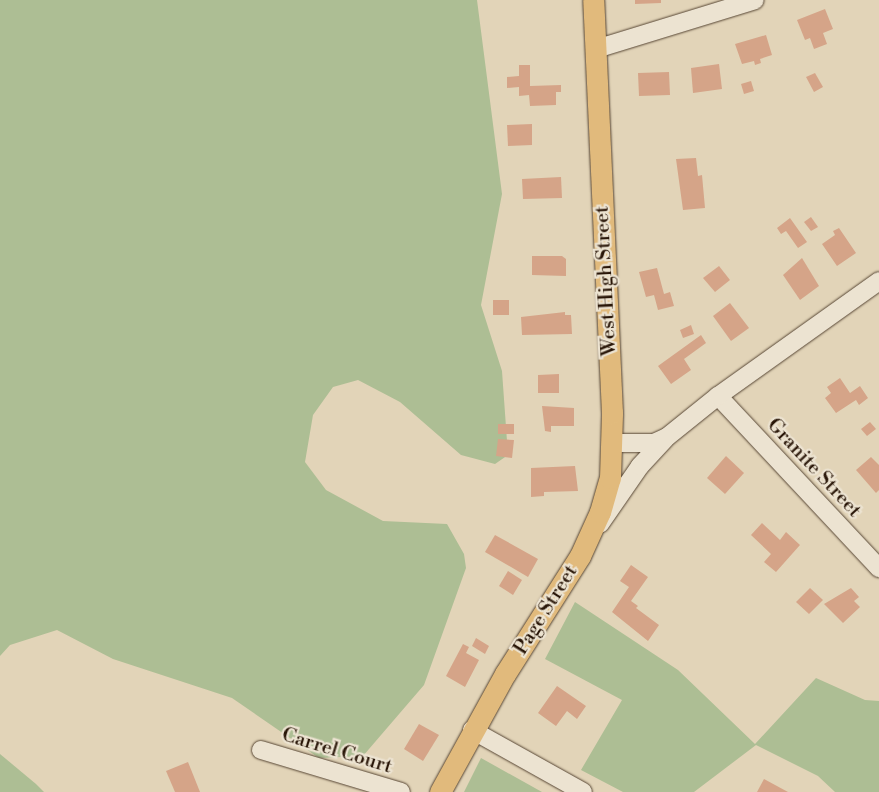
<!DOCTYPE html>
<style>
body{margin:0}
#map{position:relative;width:879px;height:792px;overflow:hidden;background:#e2d4b8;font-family:"Libre Bodoni",serif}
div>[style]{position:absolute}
.green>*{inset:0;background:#adbe94}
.building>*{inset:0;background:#d5a488}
.roads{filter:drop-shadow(0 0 1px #574634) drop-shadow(0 0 1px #574634)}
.minor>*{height:18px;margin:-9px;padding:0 9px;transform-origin:9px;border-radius:9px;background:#ece3d1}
.major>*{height:21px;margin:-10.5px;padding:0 10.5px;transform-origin:10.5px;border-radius:10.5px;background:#e1ba7c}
span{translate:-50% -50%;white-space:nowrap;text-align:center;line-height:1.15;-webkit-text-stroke:4.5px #ece3d1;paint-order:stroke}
.street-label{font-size:20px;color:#291608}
</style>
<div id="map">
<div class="green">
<i style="clip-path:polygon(0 0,477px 0,502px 194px,481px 305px,502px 371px,508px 455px,495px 464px,461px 455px,400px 402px,358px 380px,333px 387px,313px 415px,305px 462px,326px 490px,383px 521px,447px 524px,464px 554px,466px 568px,424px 685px,363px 756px,319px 758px,232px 698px,113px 659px,57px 630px,10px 645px,0 656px)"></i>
<i style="clip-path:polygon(575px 602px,678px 670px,755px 744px,816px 678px,865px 700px,879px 701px,879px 792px,835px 792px,818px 776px,756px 745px,694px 792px,623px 792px,581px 770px,622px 700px,545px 659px)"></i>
<i style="clip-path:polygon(0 754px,36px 784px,44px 792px,0 792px)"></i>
<i style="clip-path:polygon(481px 758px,542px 792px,464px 792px)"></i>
</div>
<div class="building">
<i style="clip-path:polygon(635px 0,661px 0,661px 3px,635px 4px)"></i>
<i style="clip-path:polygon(825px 9px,833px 29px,823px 33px,827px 44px,814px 49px,810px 38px,805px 40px,797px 20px)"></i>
<i style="clip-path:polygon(766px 35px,772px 55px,760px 59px,761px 63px,755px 65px,754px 61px,742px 64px,735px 44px)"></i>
<i style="clip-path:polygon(719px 64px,722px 89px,693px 93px,691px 68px)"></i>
<i style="clip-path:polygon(519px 65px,530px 65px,530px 86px,561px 85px,561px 92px,556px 92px,556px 105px,530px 106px,529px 95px,519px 96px,519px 87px,507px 88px,507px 77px,519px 76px)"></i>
<i style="clip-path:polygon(669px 72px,670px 95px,639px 96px,638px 73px)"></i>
<i style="clip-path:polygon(815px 73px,823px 87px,814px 92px,806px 77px)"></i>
<i style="clip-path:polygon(751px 81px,754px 91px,744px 94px,741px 84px)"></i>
<i style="clip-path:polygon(532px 124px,532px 145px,508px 146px,507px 125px)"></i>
<i style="clip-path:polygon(696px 158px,698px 176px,702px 175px,705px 208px,683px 210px,676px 159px)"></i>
<i style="clip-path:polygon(561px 177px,562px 198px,523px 199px,522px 179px)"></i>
<i style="clip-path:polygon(811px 217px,818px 227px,811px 231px,804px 222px)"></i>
<i style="clip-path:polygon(790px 218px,807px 242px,798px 248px,786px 231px,781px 234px,777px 228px)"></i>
<i style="clip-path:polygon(839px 228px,856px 253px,837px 266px,822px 244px,835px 235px,833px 231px)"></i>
<i style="clip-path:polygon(532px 256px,562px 256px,566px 259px,566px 276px,532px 275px)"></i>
<i style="clip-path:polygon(802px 258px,819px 286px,800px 300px,783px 275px)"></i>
<i style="clip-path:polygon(719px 266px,730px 280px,715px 292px,703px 278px)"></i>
<i style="clip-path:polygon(657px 268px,664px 294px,670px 292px,674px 306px,658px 310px,654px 295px,646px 297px,639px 272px)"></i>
<i style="clip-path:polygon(493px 300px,509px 300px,509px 315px,493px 315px)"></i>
<i style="clip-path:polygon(730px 303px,749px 328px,731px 341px,713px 316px)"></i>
<i style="clip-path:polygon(565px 312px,565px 315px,571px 315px,572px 334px,522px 335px,521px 317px)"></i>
<i style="clip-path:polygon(691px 325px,694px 334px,683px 338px,680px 330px)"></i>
<i style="clip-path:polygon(701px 335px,706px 343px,684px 359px,691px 370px,671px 384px,658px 366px)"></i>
<i style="clip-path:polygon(559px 374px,559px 393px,538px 393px,538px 375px)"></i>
<i style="clip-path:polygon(840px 378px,850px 393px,860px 386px,868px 398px,859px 405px,856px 400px,836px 413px,825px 398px,831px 393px,827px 387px)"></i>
<i style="clip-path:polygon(542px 406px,574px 408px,574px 426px,551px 426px,551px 432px,545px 431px)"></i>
<i style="clip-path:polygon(870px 422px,876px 429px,867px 436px,861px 429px)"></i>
<i style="clip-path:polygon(498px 424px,514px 424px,514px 434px,498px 434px)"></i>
<i style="clip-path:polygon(498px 439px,514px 440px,512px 458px,496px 456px)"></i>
<i style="clip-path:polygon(726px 456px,744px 473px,725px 494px,707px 478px)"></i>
<i style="clip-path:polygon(871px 457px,879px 465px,879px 490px,876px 493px,856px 470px)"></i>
<i style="clip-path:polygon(575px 466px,578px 491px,544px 492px,544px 496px,531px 497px,531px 468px)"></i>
<i style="clip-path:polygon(762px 523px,780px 540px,786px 532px,800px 545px,776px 572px,764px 562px,771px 554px,751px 535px)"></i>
<i style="clip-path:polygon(495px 535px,538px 559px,528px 577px,485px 552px)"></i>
<i style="clip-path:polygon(631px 565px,648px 577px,631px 601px,638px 606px,636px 608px,659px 625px,648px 641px,612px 612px,629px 587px,620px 581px)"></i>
<i style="clip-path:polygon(508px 571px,522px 580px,513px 595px,499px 586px)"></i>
<i style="clip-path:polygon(810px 588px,823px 600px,809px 614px,796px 602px)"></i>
<i style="clip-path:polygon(851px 588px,859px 597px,854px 601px,860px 607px,843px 623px,824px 604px)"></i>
<i style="clip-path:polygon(476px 638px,489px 646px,485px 654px,472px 646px)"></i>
<i style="clip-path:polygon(463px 644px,469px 647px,466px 653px,479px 660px,465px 687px,446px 676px)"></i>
<i style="clip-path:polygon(557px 686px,586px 706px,577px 719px,567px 711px,556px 726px,538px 713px)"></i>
<i style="clip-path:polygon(419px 724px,439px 735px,423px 761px,404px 749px)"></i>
<i style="clip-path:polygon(188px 762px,200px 792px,175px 792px,166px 771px)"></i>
<i style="clip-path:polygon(764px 779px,788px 792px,757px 792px)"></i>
</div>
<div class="roads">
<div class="minor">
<i style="left:596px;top:49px;width:166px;rotate:-17.1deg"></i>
<i style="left:718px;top:396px;width:236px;rotate:46.9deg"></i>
<i style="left:612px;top:443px;width:42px"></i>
<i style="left:654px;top:443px;width:14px;rotate:-25deg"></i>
<i style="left:667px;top:437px;width:65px;rotate:-38.8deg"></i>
<i style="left:718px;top:396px;width:198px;rotate:-35.5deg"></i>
<i style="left:600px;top:524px;width:70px;rotate:-55.4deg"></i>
<i style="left:640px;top:466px;width:37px;rotate:-47deg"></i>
<i style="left:472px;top:730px;width:127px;rotate:29.2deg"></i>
<i style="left:261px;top:750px;width:146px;rotate:16.7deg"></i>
</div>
<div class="major">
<i style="left:440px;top:792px;width:135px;rotate:-61.2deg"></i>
<i style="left:505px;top:674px;width:140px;rotate:-57.6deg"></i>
<i style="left:580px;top:556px;width:48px;rotate:-65.6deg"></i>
<i style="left:600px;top:512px;width:35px;rotate:-74deg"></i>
<i style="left:610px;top:478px;width:65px;rotate:-88.2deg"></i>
<i style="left:612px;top:413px;width:413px;rotate:-92.6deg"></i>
</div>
</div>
<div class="street-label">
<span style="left:606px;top:281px;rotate:-93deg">West High Street</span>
<span style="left:814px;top:468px;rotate:47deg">Granite Street</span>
<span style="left:546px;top:610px;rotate:-58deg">Page Street</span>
<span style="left:337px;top:751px;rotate:17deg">Carrel Court</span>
</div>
</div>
